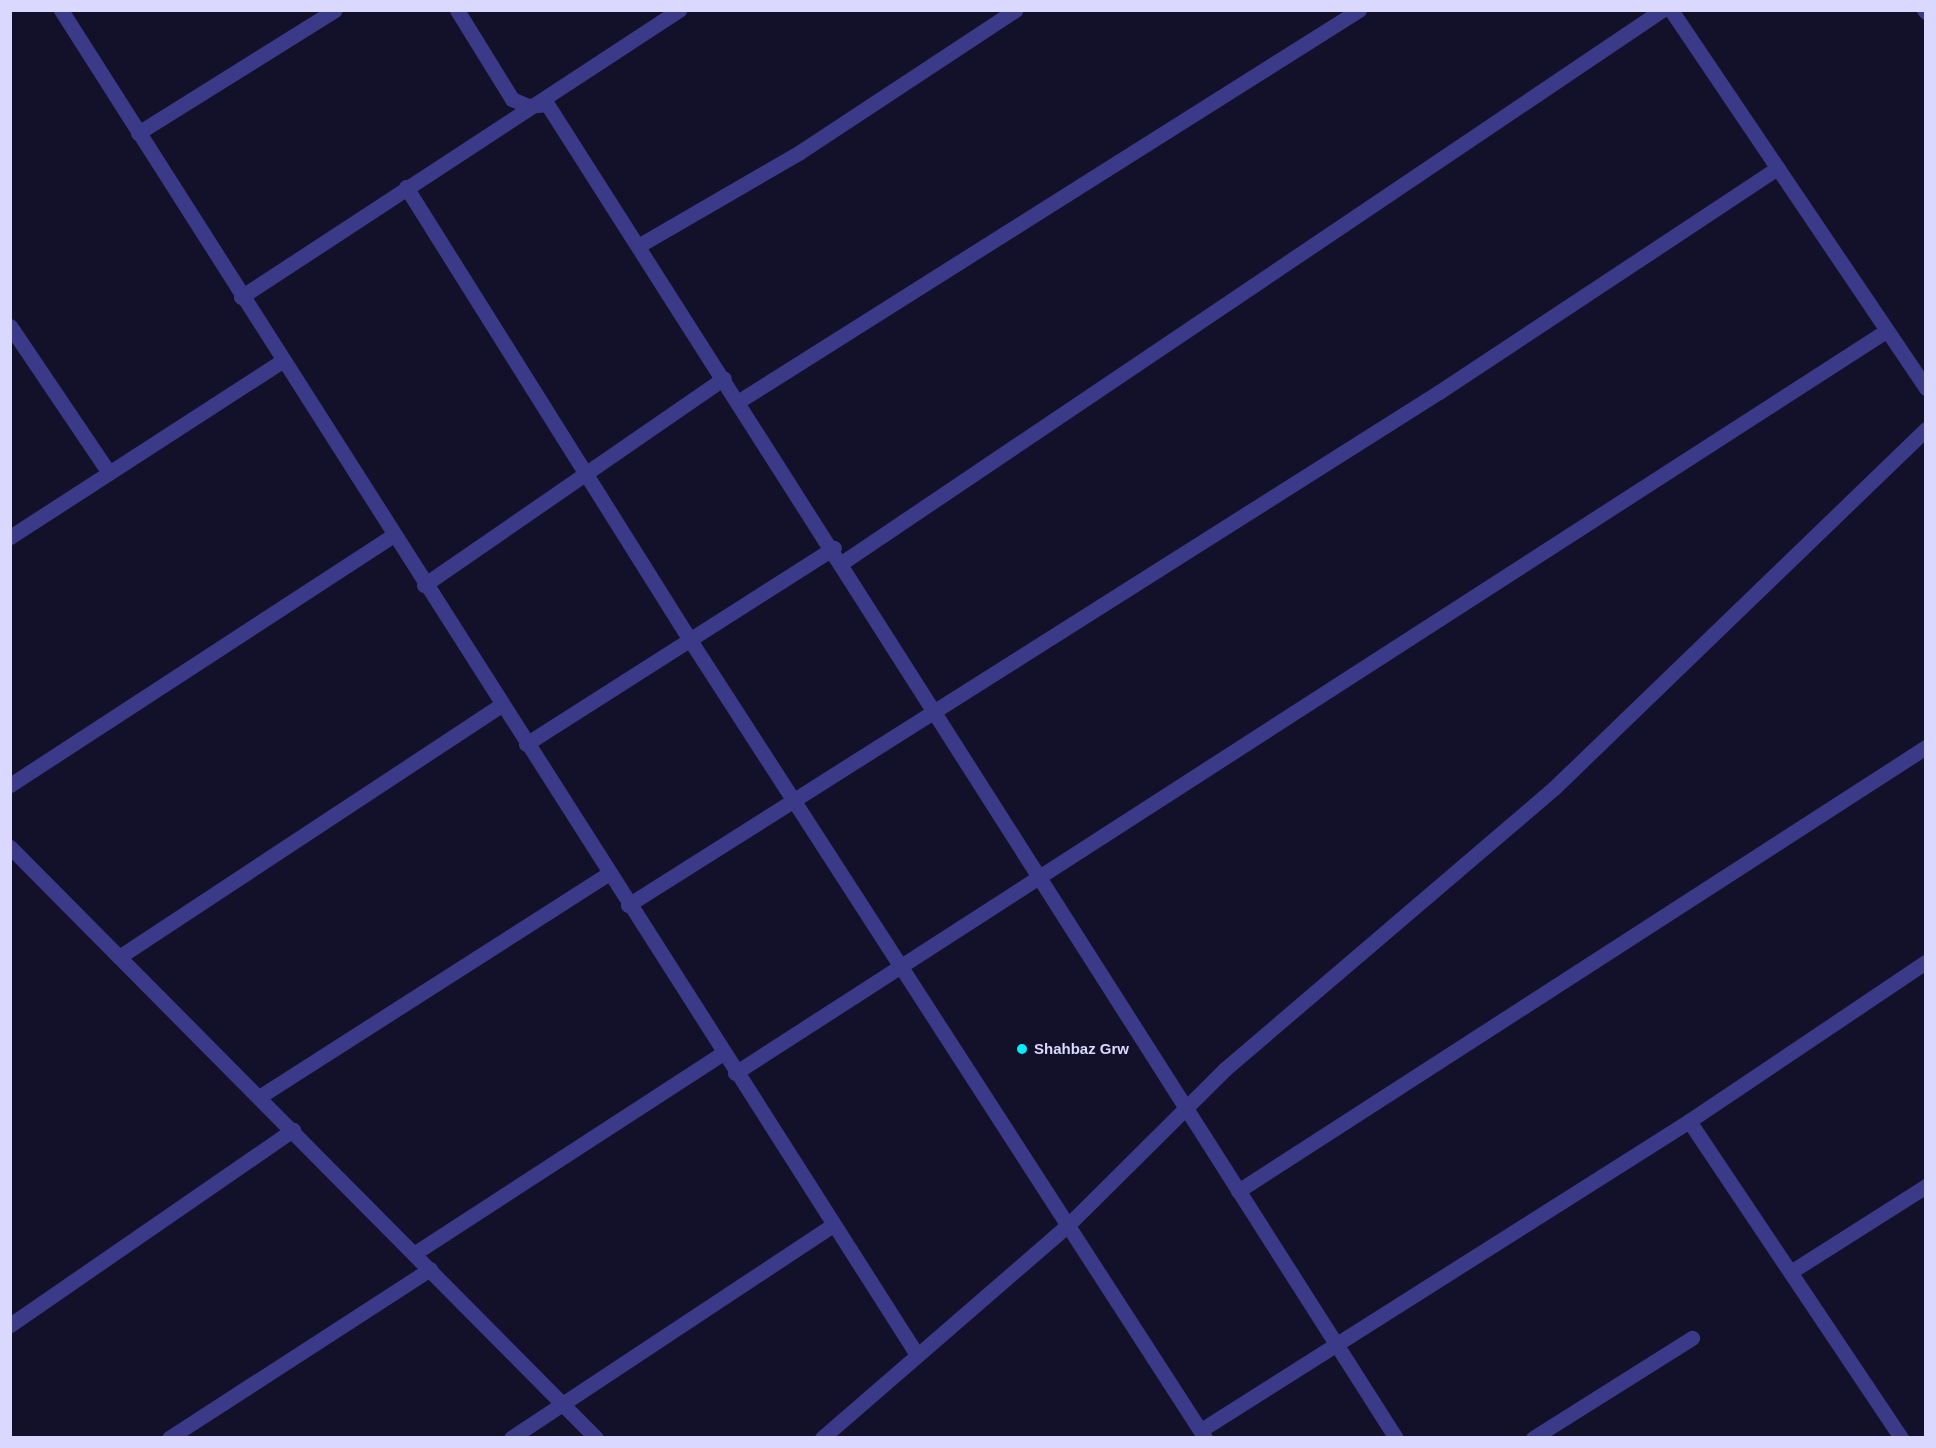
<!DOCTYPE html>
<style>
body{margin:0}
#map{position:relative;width:1936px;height:1448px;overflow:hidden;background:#131029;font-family:Helvetica,sans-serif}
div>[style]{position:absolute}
.street>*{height:15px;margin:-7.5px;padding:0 7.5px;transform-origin:7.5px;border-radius:7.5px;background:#3b3a89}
.dots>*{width:16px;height:16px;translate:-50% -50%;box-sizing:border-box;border:3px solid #131029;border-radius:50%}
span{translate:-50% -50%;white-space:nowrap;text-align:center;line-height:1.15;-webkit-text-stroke:5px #131029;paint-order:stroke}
.poi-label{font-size:15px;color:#dbd8ff;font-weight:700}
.left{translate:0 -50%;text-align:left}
.frame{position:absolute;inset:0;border:12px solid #dbd8ff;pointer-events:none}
</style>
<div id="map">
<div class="street">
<i style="left:61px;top:10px;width:1592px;rotate:57.52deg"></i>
<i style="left:457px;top:10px;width:105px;rotate:58.3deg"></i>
<i style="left:512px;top:99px;width:17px;rotate:24deg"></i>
<i style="left:528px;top:106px;width:19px;rotate:-6deg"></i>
<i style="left:547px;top:104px;width:1581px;rotate:57.53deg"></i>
<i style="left:1671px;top:10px;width:456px;rotate:56deg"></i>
<i style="left:1924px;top:10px;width:3px;rotate:45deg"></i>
<i style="left:138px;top:133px;width:232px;rotate:-32deg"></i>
<i style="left:406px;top:187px;width:535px;rotate:57.92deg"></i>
<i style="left:690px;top:640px;width:950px;rotate:57.16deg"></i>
<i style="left:638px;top:246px;width:187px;rotate:-30.1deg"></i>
<i style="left:800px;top:152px;width:258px;rotate:-33.4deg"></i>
<i style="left:241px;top:297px;width:524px;rotate:-33.23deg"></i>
<i style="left:10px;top:326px;width:177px;rotate:56deg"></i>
<i style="left:739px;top:401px;width:733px;rotate:-32.24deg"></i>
<i style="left:10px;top:537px;width:324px;rotate:-32.9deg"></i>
<i style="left:843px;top:562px;width:988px;rotate:-33.98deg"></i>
<i style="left:424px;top:585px;width:364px;rotate:-34.6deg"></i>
<i style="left:526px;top:744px;width:365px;rotate:-32.5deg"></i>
<i style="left:10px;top:785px;width:457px;rotate:-33.1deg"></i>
<i style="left:10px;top:847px;width:832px;rotate:45.24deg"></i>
<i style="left:628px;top:905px;width:960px;rotate:-32.32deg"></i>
<i style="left:1439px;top:392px;width:406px;rotate:-33.5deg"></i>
<i style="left:119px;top:957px;width:458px;rotate:-33.4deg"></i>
<i style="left:735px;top:1073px;width:1369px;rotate:-32.81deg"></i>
<i style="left:259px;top:1097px;width:414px;rotate:-32.6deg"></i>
<i style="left:1689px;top:1121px;width:381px;rotate:56.2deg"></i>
<i style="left:1238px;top:1191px;width:819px;rotate:-32.84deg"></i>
<i style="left:415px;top:1253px;width:367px;rotate:-33deg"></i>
<i style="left:1792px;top:1271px;width:159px;rotate:-32.4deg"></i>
<i style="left:10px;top:1325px;width:344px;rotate:-34.6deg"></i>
<i style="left:1201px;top:1430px;width:578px;rotate:-32.34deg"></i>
<i style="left:1689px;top:1121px;width:285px;rotate:-33.9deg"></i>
<i style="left:169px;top:1438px;width:311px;rotate:-32.9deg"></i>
<i style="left:511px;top:1438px;width:386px;rotate:-33.5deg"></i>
<i style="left:822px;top:1438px;width:323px;rotate:-40.9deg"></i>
<i style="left:1066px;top:1227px;width:224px;rotate:-44.8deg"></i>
<i style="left:1225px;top:1069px;width:433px;rotate:-40.5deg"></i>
<i style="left:1554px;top:788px;width:517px;rotate:-43.98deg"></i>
<i style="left:1533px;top:1438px;width:188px;rotate:-32.2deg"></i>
</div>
<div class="dots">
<i style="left:1022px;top:1049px;background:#04edff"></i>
</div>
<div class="poi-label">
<span class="left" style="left:1034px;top:1049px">Shahbaz Grw</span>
</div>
<div class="frame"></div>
</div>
